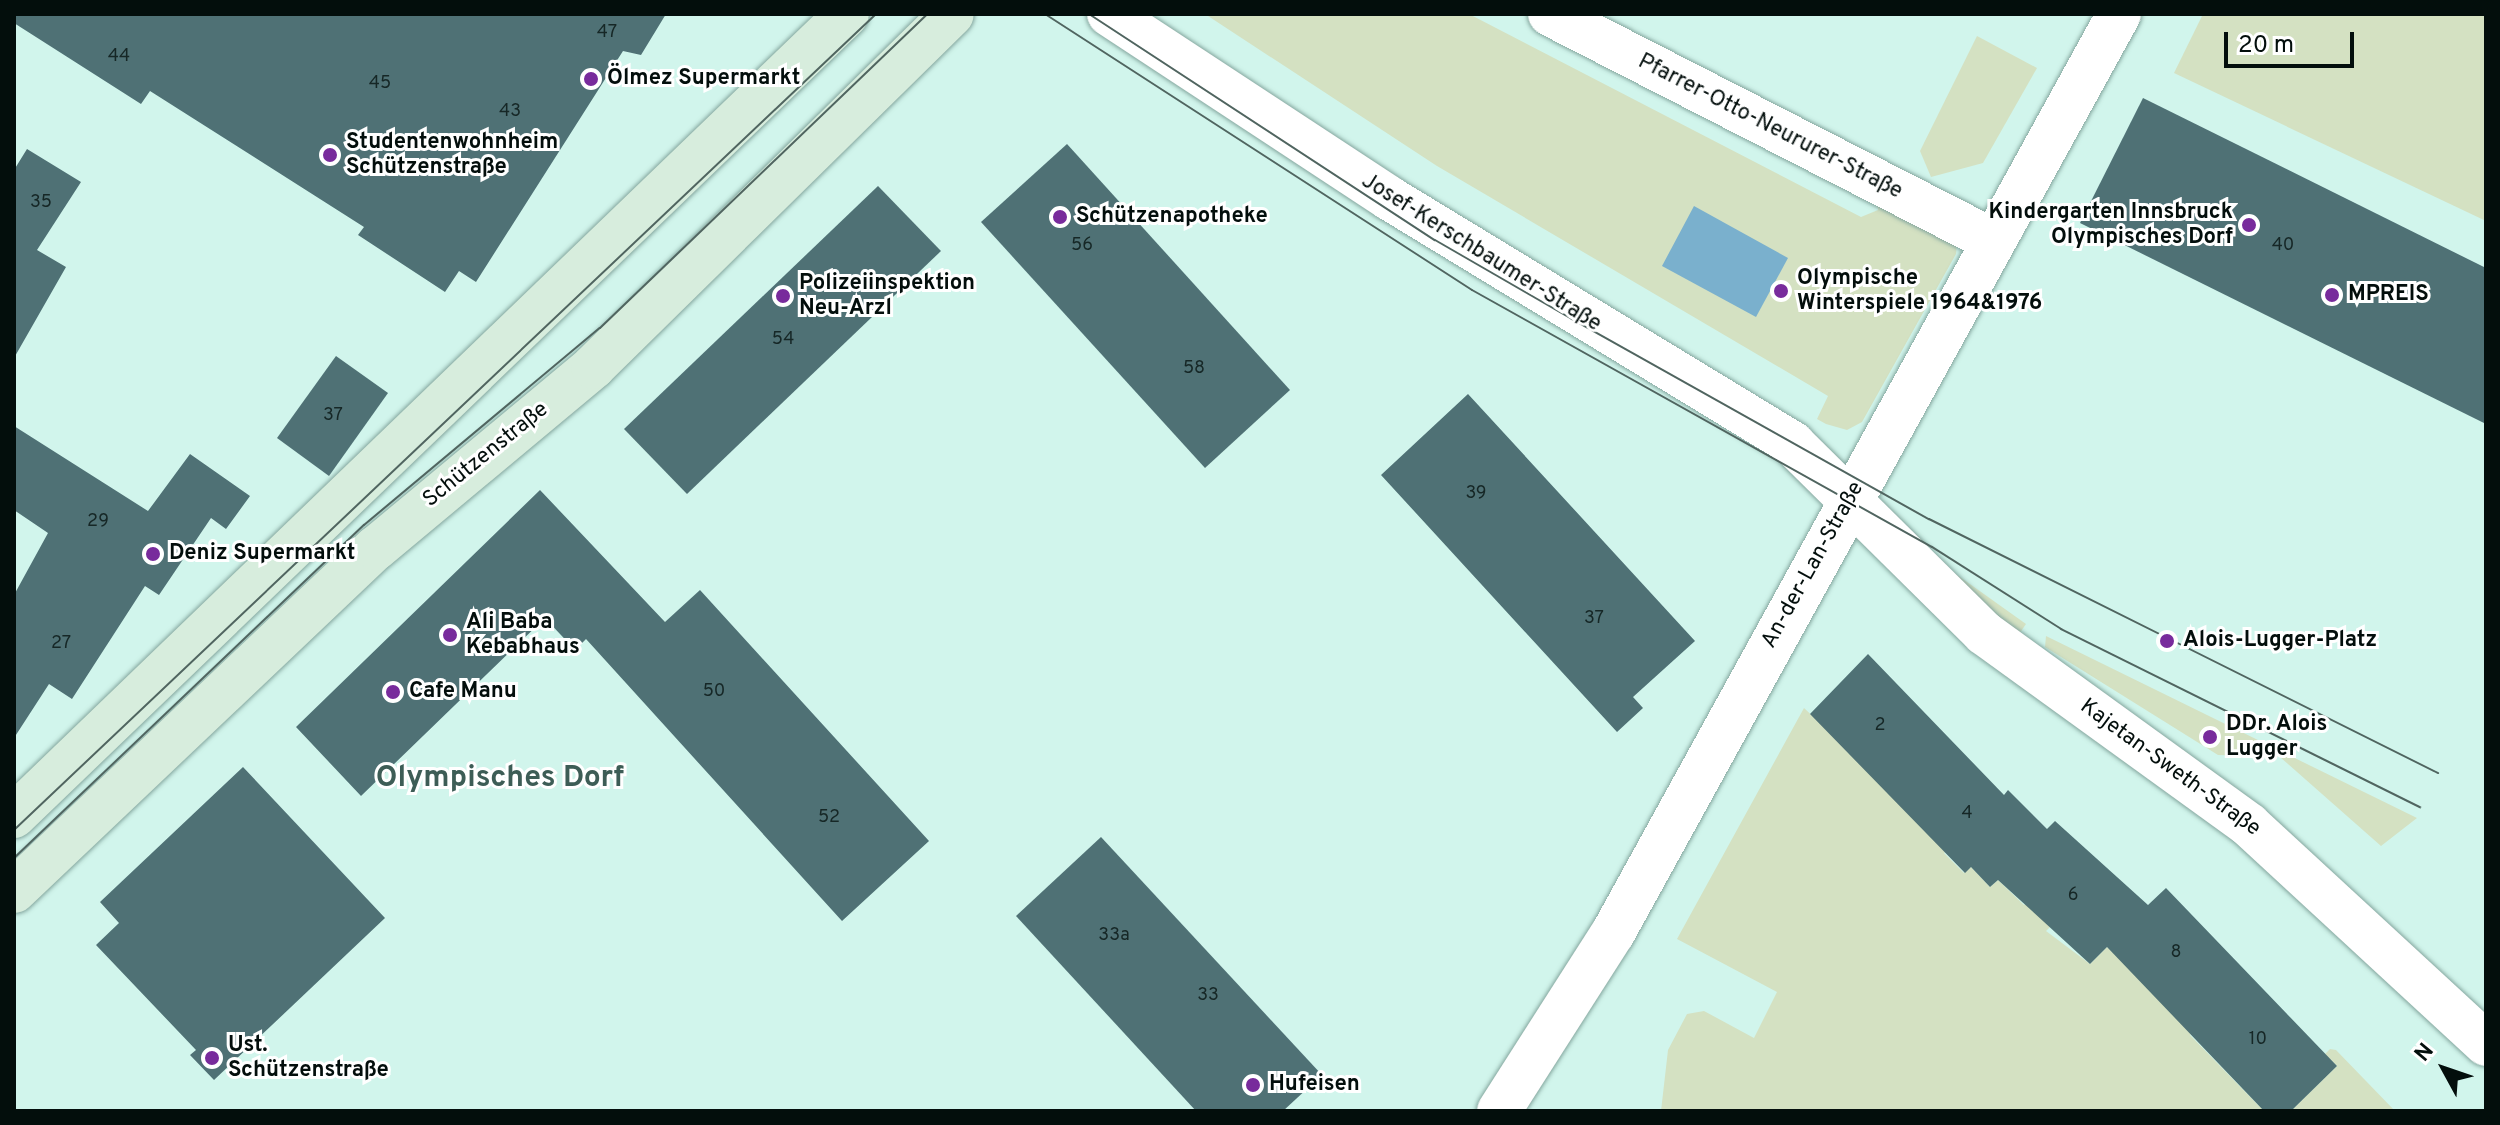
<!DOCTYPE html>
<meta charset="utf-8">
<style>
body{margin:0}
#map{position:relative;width:2500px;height:1125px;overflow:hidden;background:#d1f5ec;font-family:Overpass,sans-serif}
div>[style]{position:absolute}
.green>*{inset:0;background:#d4e1c2}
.water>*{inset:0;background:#7ab0cd}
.building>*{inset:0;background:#4f7175}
.roads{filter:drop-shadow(0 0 2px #84a69e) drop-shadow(0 0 2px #84a69e)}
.street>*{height:44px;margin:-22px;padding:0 22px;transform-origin:22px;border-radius:22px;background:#fff}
.secondary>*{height:44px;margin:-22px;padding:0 22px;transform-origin:22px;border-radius:22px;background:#d7eddd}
.tram>*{height:2px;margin:-1px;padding:0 1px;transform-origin:1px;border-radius:1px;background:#506560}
.dots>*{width:22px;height:22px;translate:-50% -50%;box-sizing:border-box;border:4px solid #fff;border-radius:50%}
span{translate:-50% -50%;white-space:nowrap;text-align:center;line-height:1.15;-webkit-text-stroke:6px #fff;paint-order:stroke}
.number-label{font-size:18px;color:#162726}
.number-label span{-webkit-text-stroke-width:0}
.poi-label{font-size:22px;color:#030e0c;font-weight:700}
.left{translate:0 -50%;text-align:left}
.right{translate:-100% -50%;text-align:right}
.street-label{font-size:22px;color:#030e0c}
.district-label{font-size:30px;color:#3d5d56;font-weight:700}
.frame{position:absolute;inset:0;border:16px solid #030e0c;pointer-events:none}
.north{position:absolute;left:2404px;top:1029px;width:80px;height:80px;-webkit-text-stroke:6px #fff;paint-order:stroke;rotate:310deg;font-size:22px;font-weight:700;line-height:32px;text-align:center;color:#030e0c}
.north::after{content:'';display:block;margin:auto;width:28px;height:36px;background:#030e0c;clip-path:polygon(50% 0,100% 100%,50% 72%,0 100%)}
.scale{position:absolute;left:2224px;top:32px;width:130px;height:36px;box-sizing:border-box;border:4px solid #030e0c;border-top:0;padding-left:10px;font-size:24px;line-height:28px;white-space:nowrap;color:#030e0c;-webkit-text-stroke:6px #fff;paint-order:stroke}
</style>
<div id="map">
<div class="green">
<i style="clip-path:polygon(1205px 14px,1469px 14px,1861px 217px,1878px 210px,1876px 195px,1957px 243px,1956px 254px,1862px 422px,1847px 430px,1826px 424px,1817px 419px,1828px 396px,1437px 166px)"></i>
<i style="clip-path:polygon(2203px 14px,2486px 14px,2486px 221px,2174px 73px)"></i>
<i style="clip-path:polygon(1977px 36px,2037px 68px,1983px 163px,1931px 177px,1920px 151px)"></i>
<i style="clip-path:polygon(1925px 552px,2026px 624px,2015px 640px)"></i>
<i style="clip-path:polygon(2046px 636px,2417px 818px,2381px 846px,2280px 757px,2218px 755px,2045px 647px)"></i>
<i style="clip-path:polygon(1804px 708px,1951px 846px,1944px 853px,1964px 873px,1971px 867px,1990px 887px,1998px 880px,2024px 905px,2029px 901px,2053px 924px,2046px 931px,2090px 964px,2107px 947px,2195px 1029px,2190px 1035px,2259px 1106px,2273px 1111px,1661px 1111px,1668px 1050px,1687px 1014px,1704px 1011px,1754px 1038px,1777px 992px,1677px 939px)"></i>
<i style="clip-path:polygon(2330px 1049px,2336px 1050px,2395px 1111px,2291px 1111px,2337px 1066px,2325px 1054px)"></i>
</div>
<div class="water">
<i style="clip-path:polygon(1694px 206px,1788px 258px,1756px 317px,1662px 266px)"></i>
</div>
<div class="building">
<i style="clip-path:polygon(14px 14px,666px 14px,641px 55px,623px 51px,476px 282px,459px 271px,445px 292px,358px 235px,364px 227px,150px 91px,141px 104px,14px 23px)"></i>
<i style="clip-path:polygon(2143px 98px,2486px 268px,2486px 424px,2080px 223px)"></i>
<i style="clip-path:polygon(1067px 144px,1290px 390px,1205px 468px,981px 222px)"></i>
<i style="clip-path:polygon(27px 149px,81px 182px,37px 250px,66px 267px,14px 358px,14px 170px)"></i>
<i style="clip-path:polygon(878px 186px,941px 251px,687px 494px,624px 429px)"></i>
<i style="clip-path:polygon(336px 356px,388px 393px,329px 476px,277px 438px)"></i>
<i style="clip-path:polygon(1468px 394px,1695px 641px,1633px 697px,1643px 708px,1617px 732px,1381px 475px)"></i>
<i style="clip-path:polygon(14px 426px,148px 511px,190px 454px,250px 496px,226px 529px,211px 518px,159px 595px,145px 586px,72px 699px,49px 684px,14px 738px,14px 595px,48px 533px,14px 510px)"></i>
<i style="clip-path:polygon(540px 490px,665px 622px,700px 590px,929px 841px,842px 921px,586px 639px,575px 650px,545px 618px,361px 796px,296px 727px)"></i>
<i style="clip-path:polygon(1868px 654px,2004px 795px,2008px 790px,2047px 829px,2055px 821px,2148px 905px,2166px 888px,2337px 1066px,2291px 1111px,2264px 1111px,2107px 947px,2090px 964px,1998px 880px,1990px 887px,1971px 867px,1965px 873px,1810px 714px)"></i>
<i style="clip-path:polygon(243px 767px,385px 918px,214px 1080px,190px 1055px,196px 1050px,96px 945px,119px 923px,100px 902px)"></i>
<i style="clip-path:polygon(1101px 837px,1322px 1075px,1283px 1111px,1196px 1111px,1016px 916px)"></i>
</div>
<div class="roads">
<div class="street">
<i style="left:1109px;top:14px;width:335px;rotate:33.3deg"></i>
<i style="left:1389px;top:198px;width:473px;rotate:31.3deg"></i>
<i style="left:1793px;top:444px;width:269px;rotate:44.7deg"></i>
<i style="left:1984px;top:633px;width:327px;rotate:35.9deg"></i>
<i style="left:2249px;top:825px;width:323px;rotate:42.7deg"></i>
<i style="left:1550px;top:14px;width:494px;rotate:27.1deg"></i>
<i style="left:1499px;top:1111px;width:211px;rotate:-57.4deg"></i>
<i style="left:1613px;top:933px;width:1049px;rotate:-61.16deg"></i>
</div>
<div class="secondary">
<i style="left:14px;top:816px;width:1156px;rotate:-43.91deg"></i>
<i style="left:14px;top:891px;width:499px;rotate:-43.5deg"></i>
<i style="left:376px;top:548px;width:283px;rotate:-39.8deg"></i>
<i style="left:593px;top:367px;width:503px;rotate:-44.52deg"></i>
</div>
</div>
<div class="tram">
<i style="left:1045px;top:14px;width:508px;rotate:32.88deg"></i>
<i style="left:1472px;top:290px;width:527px;rotate:29.19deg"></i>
<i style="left:1932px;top:547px;width:153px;rotate:32.4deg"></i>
<i style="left:2061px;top:629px;width:401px;rotate:26.4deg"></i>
<i style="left:1089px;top:14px;width:413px;rotate:33.2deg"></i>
<i style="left:1435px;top:240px;width:158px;rotate:30deg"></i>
<i style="left:1572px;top:319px;width:409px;rotate:29.3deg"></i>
<i style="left:1929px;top:519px;width:569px;rotate:26.52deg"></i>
<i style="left:14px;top:830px;width:1187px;rotate:-43.43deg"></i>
<i style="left:14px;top:858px;width:483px;rotate:-43.6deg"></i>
<i style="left:364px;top:525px;width:307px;rotate:-39.9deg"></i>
<i style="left:600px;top:328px;width:454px;rotate:-43.8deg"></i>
</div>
<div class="dots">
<i style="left:591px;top:79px;background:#782b9c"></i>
<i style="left:330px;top:155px;background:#782b9c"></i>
<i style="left:1060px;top:217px;background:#782b9c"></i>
<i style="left:2249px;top:225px;background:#782b9c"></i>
<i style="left:1781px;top:291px;background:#782b9c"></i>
<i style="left:2332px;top:295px;background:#782b9c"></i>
<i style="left:783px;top:296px;background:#782b9c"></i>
<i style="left:153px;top:554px;background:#782b9c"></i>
<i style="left:450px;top:635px;background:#782b9c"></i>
<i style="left:2167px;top:641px;background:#782b9c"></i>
<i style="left:393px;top:692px;background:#782b9c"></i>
<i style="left:2210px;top:737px;background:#782b9c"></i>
<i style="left:212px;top:1058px;background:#782b9c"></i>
<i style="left:1253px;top:1085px;background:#782b9c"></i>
</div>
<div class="number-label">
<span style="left:607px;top:33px">47</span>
<span style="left:119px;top:57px">44</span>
<span style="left:380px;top:84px">45</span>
<span style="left:510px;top:112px">43</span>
<span style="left:41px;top:203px">35</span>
<span style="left:1082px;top:246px">56</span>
<span style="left:2283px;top:246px">40</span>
<span style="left:783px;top:340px">54</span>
<span style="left:1194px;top:369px">58</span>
<span style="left:333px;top:416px">37</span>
<span style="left:1476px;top:494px">39</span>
<span style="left:98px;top:522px">29</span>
<span style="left:1594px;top:619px">37</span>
<span style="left:61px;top:644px">27</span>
<span style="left:714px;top:692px">50</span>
<span style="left:1880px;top:726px">2</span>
<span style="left:1967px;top:814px">4</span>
<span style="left:829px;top:818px">52</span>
<span style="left:2073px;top:896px">6</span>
<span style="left:1114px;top:936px">33a</span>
<span style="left:2176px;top:953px">8</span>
<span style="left:1208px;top:996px">33</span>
<span style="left:2258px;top:1040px">10</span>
</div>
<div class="poi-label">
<span class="left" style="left:607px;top:79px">Ölmez Supermarkt</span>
<span class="left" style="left:346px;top:155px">Studentenwohnheim<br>Schützenstraße</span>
<span class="right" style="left:2233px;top:225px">Kindergarten Innsbruck<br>Olympisches Dorf</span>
<span class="left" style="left:1076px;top:217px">Schützenapotheke</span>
<span class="left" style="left:1797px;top:291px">Olympische<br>Winterspiele 1964&amp;1976</span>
<span class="left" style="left:799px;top:296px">Polizeiinspektion<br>Neu-Arzl</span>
<span class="left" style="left:2348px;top:295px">MPREIS</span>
<span class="left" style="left:169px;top:554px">Deniz Supermarkt</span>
<span class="left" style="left:466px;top:635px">Ali Baba<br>Kebabhaus</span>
<span class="left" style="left:2183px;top:641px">Alois-Lugger-Platz</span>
<span class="left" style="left:409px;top:692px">Cafe Manu</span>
<span class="left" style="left:2226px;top:737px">DDr. Alois<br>Lugger</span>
<span class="left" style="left:228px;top:1058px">Ust.<br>Schützenstraße</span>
<span class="left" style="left:1269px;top:1085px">Hufeisen</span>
</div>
<div class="street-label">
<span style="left:1770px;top:127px;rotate:27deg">Pfarrer-Otto-Neururer-Straße</span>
<span style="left:1481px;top:253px;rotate:32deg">Josef-Kerschbaumer-Straße</span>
<span style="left:486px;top:455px;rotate:-39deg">Schützenstraße</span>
<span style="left:1813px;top:565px;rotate:-61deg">An-der-Lan-Straße</span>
<span style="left:2170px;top:768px;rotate:36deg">Kajetan-Sweth-Straße</span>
</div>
<div class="district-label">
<span style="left:500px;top:779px">Olympisches Dorf</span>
</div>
<div class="frame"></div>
<div class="north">N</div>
<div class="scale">20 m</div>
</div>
